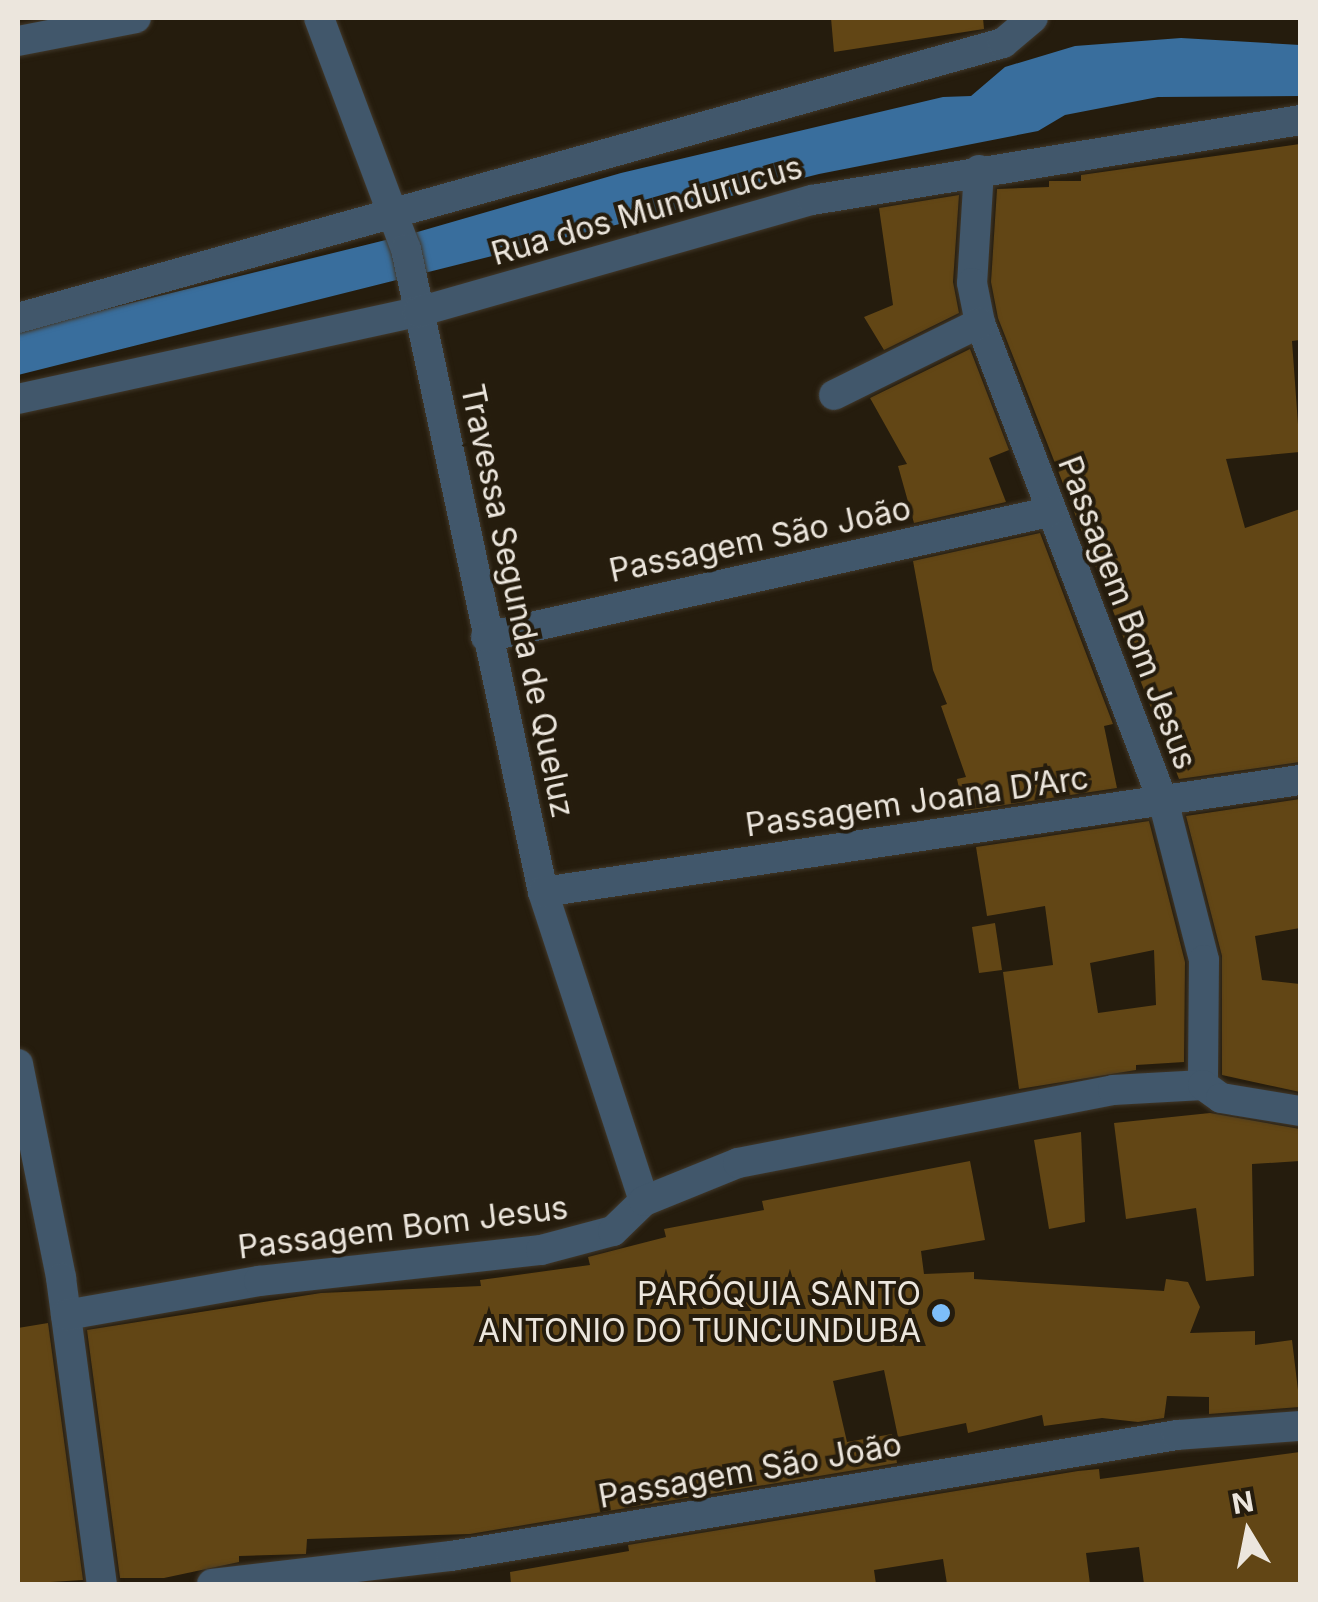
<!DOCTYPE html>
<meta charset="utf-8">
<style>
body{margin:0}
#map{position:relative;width:1318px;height:1602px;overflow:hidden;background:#251c0d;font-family:Inter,sans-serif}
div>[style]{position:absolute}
.water>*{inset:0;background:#396e9d}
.building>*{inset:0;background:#624615}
.roads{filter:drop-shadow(0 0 2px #41382a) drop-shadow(0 0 2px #41382a)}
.street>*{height:30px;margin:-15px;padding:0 15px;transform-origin:15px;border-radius:15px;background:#41576b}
.dots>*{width:28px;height:28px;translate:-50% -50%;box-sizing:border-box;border:5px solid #251c0d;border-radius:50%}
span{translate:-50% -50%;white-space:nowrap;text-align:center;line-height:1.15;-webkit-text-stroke:8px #251c0d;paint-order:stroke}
.street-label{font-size:32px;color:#ece6dd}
.poi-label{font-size:32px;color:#ece6dd}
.right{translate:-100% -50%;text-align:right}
.frame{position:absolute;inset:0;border:20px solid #ece6dd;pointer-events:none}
.north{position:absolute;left:1198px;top:1482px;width:100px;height:100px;-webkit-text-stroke:8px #251c0d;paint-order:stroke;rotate:350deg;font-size:28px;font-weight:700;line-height:40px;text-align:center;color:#ece6dd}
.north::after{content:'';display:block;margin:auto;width:35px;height:45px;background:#ece6dd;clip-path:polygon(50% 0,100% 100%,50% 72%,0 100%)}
</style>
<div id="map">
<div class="water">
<i style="clip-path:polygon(1181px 38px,1300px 45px,1300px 96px,1158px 97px,1065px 115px,1038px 131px,819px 174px,18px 375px,18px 331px,414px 233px,621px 173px,943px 97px,971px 96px,1005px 67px,1075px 46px)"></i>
</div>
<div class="building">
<i style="clip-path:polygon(831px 18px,983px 18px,984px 29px,834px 52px)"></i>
<i style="clip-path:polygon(1300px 144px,1300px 340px,1292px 341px,1300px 452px,1226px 459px,1245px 528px,1300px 509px,1300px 762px,1179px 779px,998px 318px,991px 282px,997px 189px,1049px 187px,1049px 181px,1081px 181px,1081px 175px)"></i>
<i style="clip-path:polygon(959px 195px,953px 282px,959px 313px,884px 350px,864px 317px,893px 305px,879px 208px)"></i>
<i style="clip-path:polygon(970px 349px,1009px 450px,989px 458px,1006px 502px,914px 523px,898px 466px,907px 464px,870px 398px)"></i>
<i style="clip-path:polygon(1040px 533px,1113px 724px,1104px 726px,1117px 788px,964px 811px,957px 779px,966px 777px,941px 706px,947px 704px,933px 670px,913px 561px)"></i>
<i style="clip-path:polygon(1300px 799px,1300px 928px,1255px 936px,1262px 980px,1300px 984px,1300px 1092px,1222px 1075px,1222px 956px,1186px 816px)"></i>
<i style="clip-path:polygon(evenodd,1149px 821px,1185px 962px,1184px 1062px,1136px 1065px,1136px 1070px,1019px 1089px,1003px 972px,1053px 965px,1045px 906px,987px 916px,976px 847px,1149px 821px,1154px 950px,1156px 1005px,1098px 1013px,1090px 963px,1154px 950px)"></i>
<i style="clip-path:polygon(995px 923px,1002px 970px,979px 973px,972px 927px)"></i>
<i style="clip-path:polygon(1210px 1113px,1300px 1129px,1300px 1161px,1252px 1164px,1254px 1276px,1206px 1281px,1196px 1208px,1126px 1219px,1114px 1123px)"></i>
<i style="clip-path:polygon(1081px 1132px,1085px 1222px,1049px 1229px,1034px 1140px)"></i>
<i style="clip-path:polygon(970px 1161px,985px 1240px,921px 1251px,924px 1274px,974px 1272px,974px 1279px,1164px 1291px,1166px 1279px,1188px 1282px,1200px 1307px,1190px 1333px,1255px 1331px,1255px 1345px,1292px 1340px,1300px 1407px,1209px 1414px,1209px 1397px,1167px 1396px,1164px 1418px,1138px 1422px,1102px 1418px,1044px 1426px,1042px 1415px,968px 1433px,966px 1423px,898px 1437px,884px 1370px,833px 1381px,847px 1442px,892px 1434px,897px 1463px,470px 1534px,307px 1539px,306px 1554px,239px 1556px,239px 1562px,164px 1578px,120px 1578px,87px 1330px,321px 1293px,481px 1286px,480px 1280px,590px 1265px,588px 1257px,666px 1237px,664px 1229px,764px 1210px,762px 1201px)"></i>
<i style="clip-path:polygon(48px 1323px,83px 1580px,18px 1584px,18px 1328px)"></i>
<i style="clip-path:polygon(1300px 1452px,1300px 1584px,1144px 1584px,1139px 1547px,1086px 1553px,1090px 1584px,947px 1584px,943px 1559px,874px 1570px,876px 1584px,511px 1584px,510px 1572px,629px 1551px,628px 1545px,1078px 1471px,1099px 1469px,1100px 1479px)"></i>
</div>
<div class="roads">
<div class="street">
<i style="left:319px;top:18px;width:247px;rotate:69.4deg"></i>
<i style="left:406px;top:249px;width:657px;rotate:77.97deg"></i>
<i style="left:543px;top:892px;width:325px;rotate:71.9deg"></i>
<i style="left:18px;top:41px;width:120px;rotate:-11deg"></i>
<i style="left:979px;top:170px;width:113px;rotate:93.5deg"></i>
<i style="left:972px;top:283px;width:41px;rotate:78.7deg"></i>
<i style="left:980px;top:323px;width:515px;rotate:69.07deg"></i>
<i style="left:1164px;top:804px;width:161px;rotate:75.6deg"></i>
<i style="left:1204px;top:960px;width:125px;rotate:90.5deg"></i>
<i style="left:18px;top:318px;width:1023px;rotate:-15.6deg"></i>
<i style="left:1003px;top:43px;width:39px;rotate:-40deg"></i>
<i style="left:834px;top:395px;width:163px;rotate:-26.3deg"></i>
<i style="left:18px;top:399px;width:409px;rotate:-12.3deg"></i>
<i style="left:418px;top:312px;width:410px;rotate:-15.9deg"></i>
<i style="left:812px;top:200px;width:495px;rotate:-9.3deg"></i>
<i style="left:486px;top:637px;width:577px;rotate:-12.52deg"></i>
<i style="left:543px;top:892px;width:765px;rotate:-8.42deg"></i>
<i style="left:18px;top:1064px;width:218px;rotate:78.6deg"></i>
<i style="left:61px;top:1278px;width:309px;rotate:82.4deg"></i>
<i style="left:66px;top:1315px;width:196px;rotate:-10deg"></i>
<i style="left:259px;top:1281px;width:284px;rotate:-6.3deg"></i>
<i style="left:541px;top:1250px;width:74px;rotate:-14.8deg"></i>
<i style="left:613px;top:1231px;width:43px;rotate:-44.1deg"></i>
<i style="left:644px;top:1201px;width:101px;rotate:-22deg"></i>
<i style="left:738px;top:1163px;width:382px;rotate:-11deg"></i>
<i style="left:1113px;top:1090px;width:90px;rotate:-3.2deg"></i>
<i style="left:1203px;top:1085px;width:22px;rotate:36deg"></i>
<i style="left:1221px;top:1098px;width:80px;rotate:9.3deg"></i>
<i style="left:212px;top:1584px;width:241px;rotate:-6.7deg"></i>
<i style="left:451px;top:1556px;width:736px;rotate:-9.46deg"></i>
<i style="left:1177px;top:1435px;width:123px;rotate:-4.2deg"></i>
</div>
</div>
<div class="dots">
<i style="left:941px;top:1313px;background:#7dbef9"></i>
</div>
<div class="street-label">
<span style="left:647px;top:211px;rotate:-16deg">Rua dos Mundurucus</span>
<span style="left:760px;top:540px;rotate:-12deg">Passagem São João</span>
<span style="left:517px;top:601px;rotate:78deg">Travessa Segunda de Queluz</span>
<span style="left:1127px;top:613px;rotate:69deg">Passagem Bom Jesus</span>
<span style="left:917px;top:802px;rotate:-8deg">Passagem Joana D’Arc</span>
<span style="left:403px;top:1228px;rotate:-7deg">Passagem Bom Jesus</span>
<span style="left:750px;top:1471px;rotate:-10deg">Passagem São João</span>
</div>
<div class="poi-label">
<span class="right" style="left:921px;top:1313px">PARÓQUIA SANTO<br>ANTONIO DO TUNCUNDUBA</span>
</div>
<div class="frame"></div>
<div class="north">N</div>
</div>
